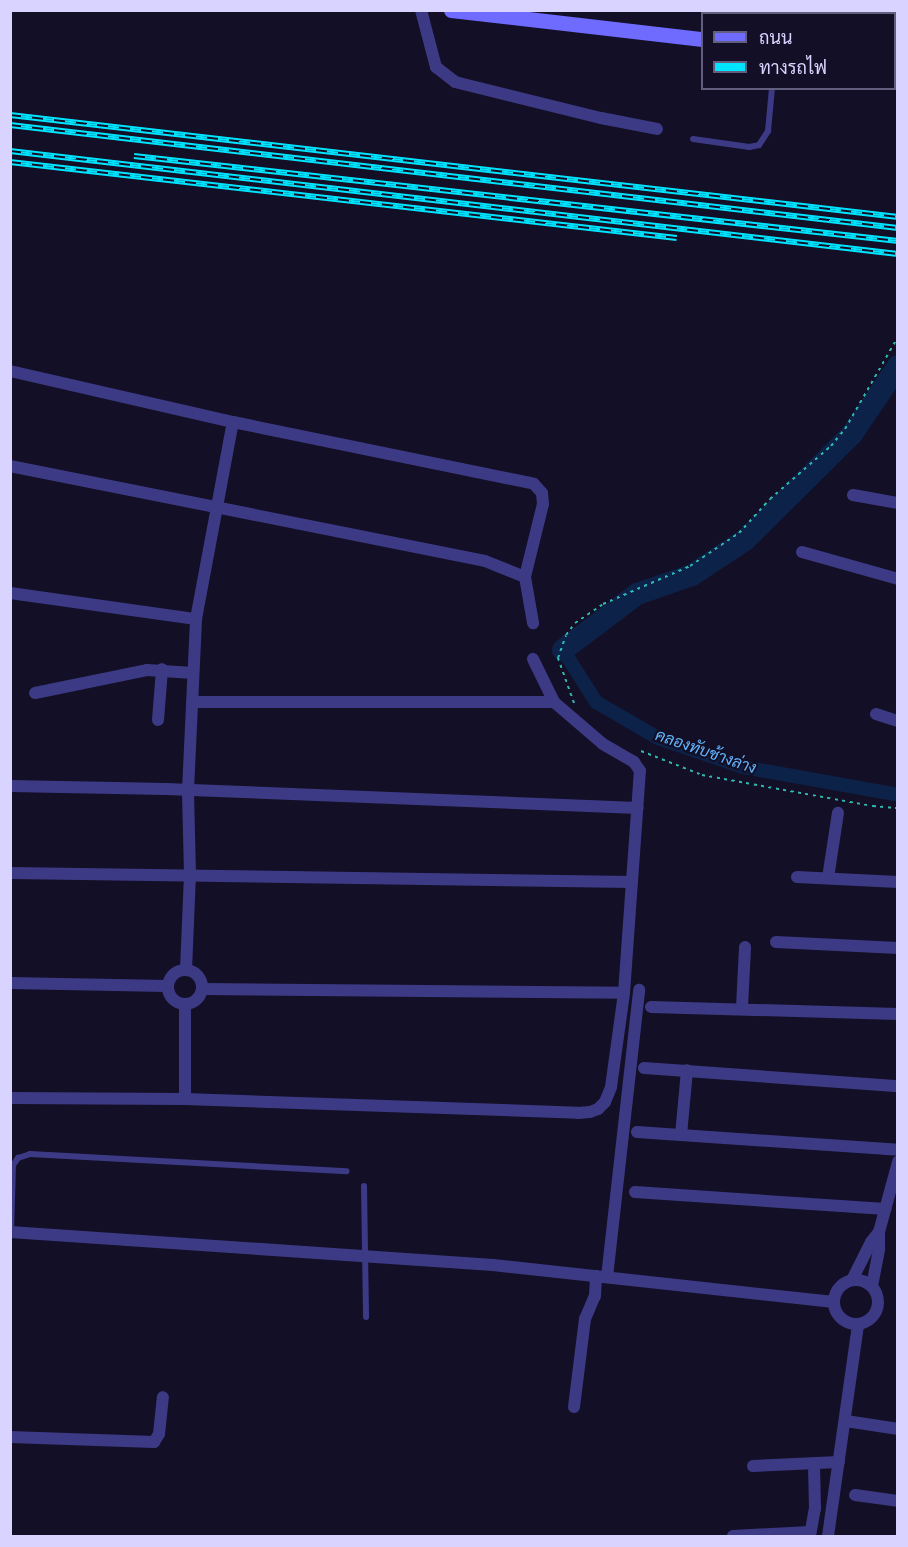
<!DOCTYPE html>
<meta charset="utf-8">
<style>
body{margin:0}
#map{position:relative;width:908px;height:1547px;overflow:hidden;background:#130f26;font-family:"Open Sans",Sarabun,sans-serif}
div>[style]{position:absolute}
.canal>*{height:14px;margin:-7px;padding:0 7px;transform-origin:7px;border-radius:7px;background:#0c2248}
.river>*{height:22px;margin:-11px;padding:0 11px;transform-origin:11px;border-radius:11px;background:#0c2248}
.path>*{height:2px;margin-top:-1px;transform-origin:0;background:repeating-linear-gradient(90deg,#2fb8b0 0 3px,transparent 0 7.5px)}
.service>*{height:6px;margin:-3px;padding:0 3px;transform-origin:3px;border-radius:3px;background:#3d3a85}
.minor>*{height:12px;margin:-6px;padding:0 6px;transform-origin:6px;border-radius:6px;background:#3d3a85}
.minor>.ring{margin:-6px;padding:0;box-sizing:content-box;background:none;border:12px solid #3d3a85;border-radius:50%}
.secondary>*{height:15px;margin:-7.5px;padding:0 7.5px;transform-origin:7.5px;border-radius:7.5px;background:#6f6bff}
.motorway>*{height:18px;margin:-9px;padding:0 9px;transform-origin:9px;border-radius:9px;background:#ff4fa3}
.rail>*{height:6px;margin-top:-3px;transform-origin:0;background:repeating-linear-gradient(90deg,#130f26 0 11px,#00e5ff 0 22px);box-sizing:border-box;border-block:2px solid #00e5ff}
span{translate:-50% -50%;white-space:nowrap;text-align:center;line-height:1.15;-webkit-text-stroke:4.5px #130f26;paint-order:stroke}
.water-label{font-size:16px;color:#62b6ff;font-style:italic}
.frame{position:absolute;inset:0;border:12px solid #d9d4ff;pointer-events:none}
.legend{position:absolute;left:701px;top:12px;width:195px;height:78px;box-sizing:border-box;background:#130f26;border:2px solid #625e7d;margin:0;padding:8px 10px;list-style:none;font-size:18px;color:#d9d4ff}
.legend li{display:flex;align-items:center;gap:12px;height:30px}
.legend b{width:30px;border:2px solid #625e7d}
</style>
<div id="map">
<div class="canal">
<i style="left:563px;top:650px;width:62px;rotate:57.6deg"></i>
<i style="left:596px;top:702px;width:72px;rotate:30.1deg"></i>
<i style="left:658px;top:738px;width:90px;rotate:18.8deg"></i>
<i style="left:743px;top:767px;width:158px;rotate:10.2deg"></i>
</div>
<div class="river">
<i style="left:563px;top:650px;width:93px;rotate:-37.1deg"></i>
<i style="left:637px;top:594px;width:58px;rotate:-19.1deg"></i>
<i style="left:692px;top:575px;width:64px;rotate:-33.4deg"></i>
<i style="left:745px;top:540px;width:151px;rotate:-44.7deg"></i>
<i style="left:852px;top:434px;width:82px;rotate:-55.9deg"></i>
</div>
<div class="path">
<i style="left:574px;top:703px;width:48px;rotate:-109.6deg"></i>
<i style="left:558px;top:658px;width:24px;rotate:-71deg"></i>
<i style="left:566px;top:635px;width:15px;rotate:-53deg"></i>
<i style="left:575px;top:623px;width:34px;rotate:-34deg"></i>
<i style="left:603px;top:604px;width:95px;rotate:-23.6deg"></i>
<i style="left:690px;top:566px;width:59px;rotate:-34deg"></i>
<i style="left:739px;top:533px;width:46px;rotate:-47.6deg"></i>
<i style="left:770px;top:499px;width:81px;rotate:-41deg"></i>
<i style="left:831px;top:446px;width:22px;rotate:-51deg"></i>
<i style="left:845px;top:429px;width:106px;rotate:-60.1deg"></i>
<i style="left:641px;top:751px;width:66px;rotate:21.5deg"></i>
<i style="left:702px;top:775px;width:174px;rotate:10.3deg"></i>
<i style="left:873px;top:806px;width:25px;rotate:5deg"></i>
</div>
<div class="service">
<i style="left:693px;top:139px;width:57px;rotate:8.1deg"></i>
<i style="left:749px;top:147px;width:10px;rotate:-11deg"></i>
<i style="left:759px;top:145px;width:17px;rotate:-57deg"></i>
<i style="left:768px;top:131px;width:43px;rotate:-84.7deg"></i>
<i style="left:364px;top:1186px;width:131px;rotate:89.1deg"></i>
<i style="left:11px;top:1232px;width:67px;rotate:-88.3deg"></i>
<i style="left:13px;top:1165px;width:9px;rotate:-54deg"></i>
<i style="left:18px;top:1158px;width:13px;rotate:-18deg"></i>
<i style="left:30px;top:1154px;width:317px;rotate:3.1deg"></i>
</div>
<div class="minor">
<i style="left:421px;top:10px;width:59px;rotate:75.3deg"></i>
<i style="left:436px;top:67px;width:24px;rotate:38deg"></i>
<i style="left:455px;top:82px;width:150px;rotate:13.9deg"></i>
<i style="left:601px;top:118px;width:57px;rotate:11.1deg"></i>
<i style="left:10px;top:371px;width:229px;rotate:12.9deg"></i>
<i style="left:233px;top:422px;width:307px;rotate:11.6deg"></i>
<i style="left:534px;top:484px;width:12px;rotate:48deg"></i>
<i style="left:542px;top:493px;width:11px;rotate:85deg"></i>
<i style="left:543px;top:504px;width:75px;rotate:103.9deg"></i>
<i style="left:525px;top:577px;width:47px;rotate:80.1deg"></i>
<i style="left:10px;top:466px;width:484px;rotate:11.3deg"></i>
<i style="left:485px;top:561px;width:43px;rotate:21.8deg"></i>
<i style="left:853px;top:495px;width:46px;rotate:10.1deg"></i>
<i style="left:802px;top:552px;width:100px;rotate:15.7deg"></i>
<i style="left:10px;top:593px;width:188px;rotate:8deg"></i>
<i style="left:35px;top:693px;width:114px;rotate:-11.6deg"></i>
<i style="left:147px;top:670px;width:46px;rotate:3.7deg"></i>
<i style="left:192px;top:702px;width:362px"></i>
<i style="left:876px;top:714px;width:23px;rotate:18deg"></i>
<i style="left:158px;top:720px;width:51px;rotate:-85.5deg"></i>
<i style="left:10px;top:786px;width:156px;rotate:1.1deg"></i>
<i style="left:166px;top:789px;width:472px;rotate:2.3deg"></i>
<i style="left:10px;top:873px;width:622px;rotate:0.83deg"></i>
<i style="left:797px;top:877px;width:101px;rotate:2.8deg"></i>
<i style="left:828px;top:878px;width:66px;rotate:-81.3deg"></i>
<i style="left:776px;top:942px;width:122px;rotate:2.8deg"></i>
<i class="ring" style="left:168px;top:970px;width:22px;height:22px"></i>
<i style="left:186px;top:970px;width:96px;rotate:-87.6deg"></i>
<i style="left:190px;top:874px;width:84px;rotate:-91.4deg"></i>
<i style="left:188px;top:790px;width:171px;rotate:-87.3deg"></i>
<i style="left:196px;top:619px;width:200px;rotate:-79.4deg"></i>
<i style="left:10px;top:983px;width:157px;rotate:1.1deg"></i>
<i style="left:202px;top:989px;width:422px;rotate:0.5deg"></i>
<i style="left:185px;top:1005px;width:94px;rotate:90deg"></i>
<i style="left:651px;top:1007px;width:247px;rotate:1.6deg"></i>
<i style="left:742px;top:1007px;width:60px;rotate:-87.1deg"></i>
<i style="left:644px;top:1068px;width:255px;rotate:4.1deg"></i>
<i style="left:10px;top:1098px;width:175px;rotate:0.3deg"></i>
<i style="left:185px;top:1099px;width:393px;rotate:2deg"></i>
<i style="left:578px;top:1113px;width:12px;rotate:-5deg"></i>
<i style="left:590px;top:1112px;width:9px;rotate:-21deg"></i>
<i style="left:598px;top:1109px;width:10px;rotate:-45deg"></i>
<i style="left:605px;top:1102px;width:16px;rotate:-68deg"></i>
<i style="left:611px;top:1087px;width:95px;rotate:-82.1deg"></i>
<i style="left:624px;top:993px;width:223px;rotate:-85.9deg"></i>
<i style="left:640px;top:771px;width:11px;rotate:-124deg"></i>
<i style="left:634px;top:762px;width:36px;rotate:-150deg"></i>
<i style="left:603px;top:744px;width:65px;rotate:-139.4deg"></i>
<i style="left:554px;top:702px;width:48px;rotate:-116deg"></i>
<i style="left:637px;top:1132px;width:262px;rotate:3.9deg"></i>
<i style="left:681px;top:1135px;width:65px;rotate:-84.7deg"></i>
<i style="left:635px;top:1192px;width:251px;rotate:3.9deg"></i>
<i style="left:10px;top:1232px;width:484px;rotate:3.9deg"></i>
<i style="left:493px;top:1265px;width:343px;rotate:6.2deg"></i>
<i style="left:607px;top:1277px;width:289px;rotate:-83.6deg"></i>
<i style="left:852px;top:1280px;width:42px;rotate:-63.4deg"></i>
<i style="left:871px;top:1242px;width:13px;rotate:-51deg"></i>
<i class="ring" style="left:834px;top:1280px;width:32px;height:32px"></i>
<i style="left:872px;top:1286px;width:38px;rotate:-79deg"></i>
<i style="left:879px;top:1249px;width:17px;rotate:-90deg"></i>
<i style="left:879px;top:1232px;width:73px;rotate:-74.8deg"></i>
<i style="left:574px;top:1407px;width:89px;rotate:-82.9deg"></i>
<i style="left:585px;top:1319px;width:25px;rotate:-67deg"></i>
<i style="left:595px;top:1296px;width:20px;rotate:-87deg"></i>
<i style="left:846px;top:1421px;width:53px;rotate:8.7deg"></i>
<i style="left:10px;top:1437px;width:144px;rotate:2deg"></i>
<i style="left:154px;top:1442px;width:9px;rotate:-58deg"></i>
<i style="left:159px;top:1434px;width:37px;rotate:-84deg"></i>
<i style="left:753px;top:1466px;width:86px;rotate:-2.7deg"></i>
<i style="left:855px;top:1495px;width:43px;rotate:7.9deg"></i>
<i style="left:733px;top:1536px;width:77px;rotate:-3deg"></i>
<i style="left:810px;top:1536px;width:27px;rotate:-80deg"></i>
<i style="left:815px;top:1509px;width:45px;rotate:-91.3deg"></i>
<i style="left:828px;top:1536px;width:214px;rotate:-81.9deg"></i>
</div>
<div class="secondary">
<i style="left:451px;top:10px;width:253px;rotate:6.6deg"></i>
<i style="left:894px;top:59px;width:4px;rotate:14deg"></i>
</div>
<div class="motorway">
<i style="left:769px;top:10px;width:28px;rotate:8deg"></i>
<i style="left:894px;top:24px;width:4px"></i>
</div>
<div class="rail">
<i style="left:10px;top:115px;width:894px;rotate:6.55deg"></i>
<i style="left:10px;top:125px;width:894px;rotate:6.62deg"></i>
<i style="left:10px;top:151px;width:894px;rotate:6.62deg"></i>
<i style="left:134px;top:156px;width:769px;rotate:6.35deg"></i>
<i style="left:10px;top:162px;width:671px;rotate:6.5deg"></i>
</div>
<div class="water-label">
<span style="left:706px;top:751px;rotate:19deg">คลองทับช้างล่าง</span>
</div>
<div class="frame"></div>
<ul class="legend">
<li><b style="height:8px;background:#6f6bff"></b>ถนน</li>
<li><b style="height:8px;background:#00e5ff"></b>ทางรถไฟ</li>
</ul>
</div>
